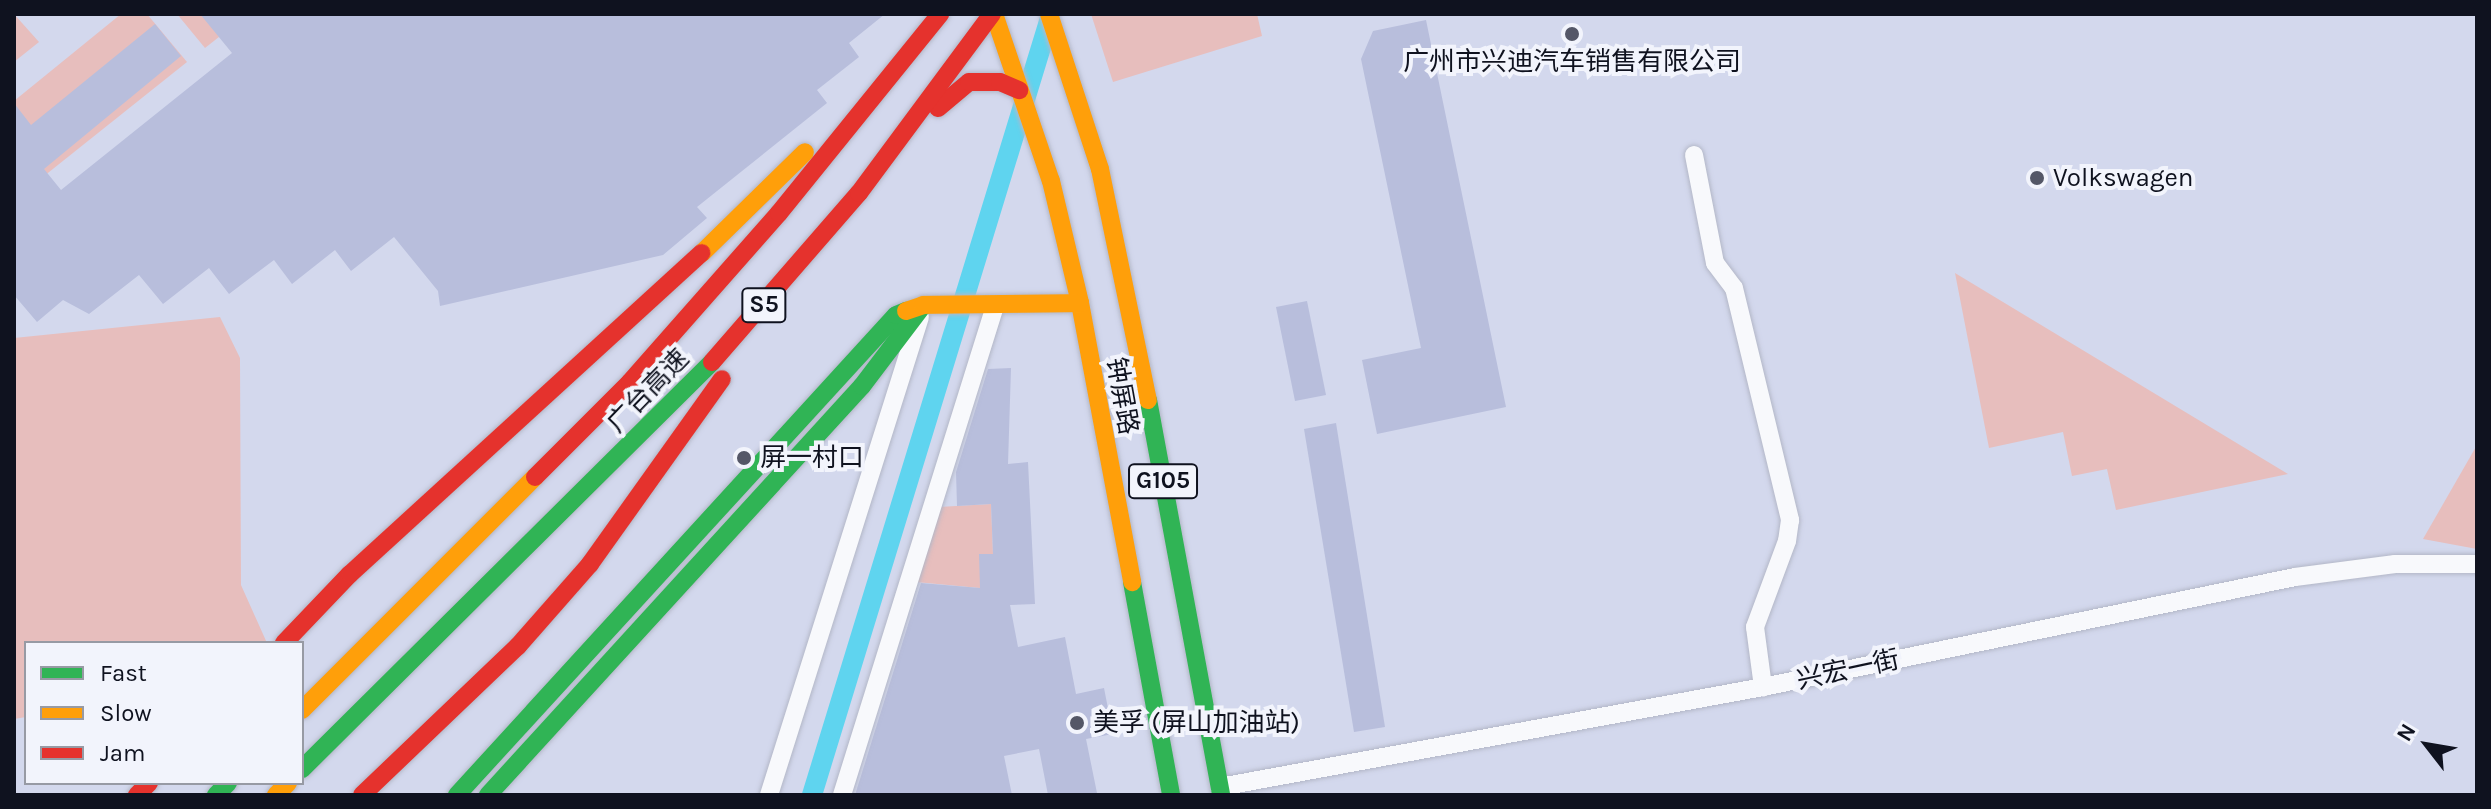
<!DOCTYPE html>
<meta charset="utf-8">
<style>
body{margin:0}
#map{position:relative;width:2491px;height:809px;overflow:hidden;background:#d3d8ed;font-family:Karla,"Noto Sans SC",sans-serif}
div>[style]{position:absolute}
.green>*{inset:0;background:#e7bebd}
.canal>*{height:20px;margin:-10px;padding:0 10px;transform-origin:10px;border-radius:10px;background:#5fd4ef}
.building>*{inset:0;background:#b8bedc}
.roads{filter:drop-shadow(0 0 2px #b3b7c7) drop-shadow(0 0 2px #b3b7c7)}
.street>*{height:18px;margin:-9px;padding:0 9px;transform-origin:9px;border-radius:9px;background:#f8f9fc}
.fast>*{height:18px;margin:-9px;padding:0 9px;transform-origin:9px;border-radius:9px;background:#30b455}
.slow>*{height:18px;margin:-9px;padding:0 9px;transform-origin:9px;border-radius:9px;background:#ff9f0a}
.jam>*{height:18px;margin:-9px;padding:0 9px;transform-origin:9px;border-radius:9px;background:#e5322d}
.dots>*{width:22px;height:22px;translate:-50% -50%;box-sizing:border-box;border:4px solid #f2f4fc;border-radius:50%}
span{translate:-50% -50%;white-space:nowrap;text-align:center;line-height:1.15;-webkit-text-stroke:8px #f2f4fc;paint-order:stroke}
.shield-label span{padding:2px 6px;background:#f2f4fc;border:2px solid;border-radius:6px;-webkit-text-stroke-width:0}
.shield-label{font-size:24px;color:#0f121f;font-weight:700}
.poi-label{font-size:26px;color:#0f121f}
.left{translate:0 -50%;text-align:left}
.street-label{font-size:26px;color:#0f121f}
.frame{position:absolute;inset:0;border:16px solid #0f121f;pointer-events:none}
.legend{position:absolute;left:24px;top:641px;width:280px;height:144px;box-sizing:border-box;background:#f2f4fc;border:2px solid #979aa4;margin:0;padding:10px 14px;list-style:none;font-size:24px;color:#0f121f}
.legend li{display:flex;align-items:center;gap:16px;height:40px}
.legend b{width:40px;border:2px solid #979aa4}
.north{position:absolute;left:2387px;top:705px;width:80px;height:80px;-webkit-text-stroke:6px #f2f4fc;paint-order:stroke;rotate:301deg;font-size:22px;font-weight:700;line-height:32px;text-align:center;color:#0f121f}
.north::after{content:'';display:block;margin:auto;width:28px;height:36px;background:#0f121f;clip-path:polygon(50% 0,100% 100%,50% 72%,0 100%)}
</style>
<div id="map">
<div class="green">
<i style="clip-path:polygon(14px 14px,39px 42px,14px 62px)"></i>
<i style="clip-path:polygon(121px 14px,147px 14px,187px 62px,14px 200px,14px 101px)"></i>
<i style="clip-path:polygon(177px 14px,248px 14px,205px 48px)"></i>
<i style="clip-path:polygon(1091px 14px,1257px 14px,1262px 36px,1113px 82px)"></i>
<i style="clip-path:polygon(1955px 273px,2288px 474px,2116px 510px,2107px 469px,2072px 476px,2063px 432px,1989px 448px)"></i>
<i style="clip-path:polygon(220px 317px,240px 358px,241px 585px,267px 643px,26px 643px,26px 717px,14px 719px,14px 338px)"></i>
<i style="clip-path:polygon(2477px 445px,2477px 549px,2423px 539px)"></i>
<i style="clip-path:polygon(991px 504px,993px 554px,980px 588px,916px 582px,939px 507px)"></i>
</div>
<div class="canal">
<i style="left:812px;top:795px;width:813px;rotate:-72.97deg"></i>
</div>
<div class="building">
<i style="clip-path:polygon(200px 14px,885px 14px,849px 43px,859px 57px,817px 90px,827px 103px,697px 207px,707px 218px,663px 255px,440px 306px,438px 291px,394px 237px,351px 271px,335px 250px,292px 284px,274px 260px,229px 294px,209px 268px,163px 304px,139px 275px,89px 314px,63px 300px,37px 322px,14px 295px,14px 103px,31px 125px,155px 24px,181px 56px,44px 169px,61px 190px,232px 53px)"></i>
<i style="clip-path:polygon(1426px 20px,1506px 407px,1377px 434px,1362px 360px,1421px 348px,1361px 59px,1373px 31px)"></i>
<i style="clip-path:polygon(1307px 301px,1326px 395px,1295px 401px,1276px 307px)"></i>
<i style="clip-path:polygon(1011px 368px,1008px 464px,1028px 462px,1035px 604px,1010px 605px,1018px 647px,1065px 637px,1076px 694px,1104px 688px,1113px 734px,1086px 739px,1097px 793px,1048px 795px,1039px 749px,1004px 756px,1012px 795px,855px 795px,921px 583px,980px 588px,979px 554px,993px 554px,991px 504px,957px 506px,956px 472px,988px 369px)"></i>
<i style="clip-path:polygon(1336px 423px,1385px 727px,1354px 732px,1304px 429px)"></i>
</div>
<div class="roads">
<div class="street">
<i style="left:1694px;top:155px;width:110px;rotate:79deg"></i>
<i style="left:1715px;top:263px;width:31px;rotate:53deg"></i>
<i style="left:1734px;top:288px;width:239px;rotate:76.4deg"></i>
<i style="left:1790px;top:520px;width:21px;rotate:98deg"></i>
<i style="left:1787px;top:541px;width:92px;rotate:110.4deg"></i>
<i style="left:1755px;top:627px;width:61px;rotate:82.4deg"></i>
<i style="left:1220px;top:787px;width:552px;rotate:-10.43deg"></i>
<i style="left:1763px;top:687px;width:543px;rotate:-11.68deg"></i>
<i style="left:2295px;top:577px;width:101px;rotate:-7.4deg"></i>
<i style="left:2395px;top:564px;width:82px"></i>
<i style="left:769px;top:795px;width:501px;rotate:-72.47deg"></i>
<i style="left:842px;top:795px;width:512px;rotate:-72.63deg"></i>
</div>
<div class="fast">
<i style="left:1148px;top:400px;width:402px;rotate:79.5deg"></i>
<i style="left:1132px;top:582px;width:217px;rotate:79.6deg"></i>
<i style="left:302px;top:769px;width:578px;rotate:-44.79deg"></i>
<i style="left:216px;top:795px;width:17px;rotate:-45deg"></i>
<i style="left:457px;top:795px;width:650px;rotate:-47.55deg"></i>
<i style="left:896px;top:315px;width:11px;rotate:-22deg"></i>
<i style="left:488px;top:795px;width:554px;rotate:-47.56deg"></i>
<i style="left:862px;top:386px;width:99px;rotate:-52.8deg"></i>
</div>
<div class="slow">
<i style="left:994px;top:14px;width:176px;rotate:71.2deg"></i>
<i style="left:1051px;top:181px;width:125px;rotate:76.6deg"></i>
<i style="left:1080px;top:303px;width:284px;rotate:79.4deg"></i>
<i style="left:1049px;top:14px;width:163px;rotate:71.8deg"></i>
<i style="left:1100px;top:169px;width:236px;rotate:78.3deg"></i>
<i style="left:702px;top:253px;width:144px;rotate:-44.4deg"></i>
<i style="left:906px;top:311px;width:18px;rotate:-19deg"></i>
<i style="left:923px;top:305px;width:157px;rotate:-0.7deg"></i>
<i style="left:302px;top:710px;width:330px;rotate:-45deg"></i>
<i style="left:276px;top:795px;width:17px;rotate:-45deg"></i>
</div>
<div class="jam">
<i style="left:938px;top:108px;width:40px;rotate:-40deg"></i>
<i style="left:969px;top:82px;width:31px"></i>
<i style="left:1000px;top:82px;width:21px;rotate:23deg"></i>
<i style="left:712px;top:362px;width:224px;rotate:-49deg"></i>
<i style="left:859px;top:193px;width:223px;rotate:-53.4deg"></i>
<i style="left:535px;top:477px;width:134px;rotate:-45deg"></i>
<i style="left:630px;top:382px;width:225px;rotate:-48.6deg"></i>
<i style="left:779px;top:213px;width:256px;rotate:-51deg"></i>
<i style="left:284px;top:643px;width:95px;rotate:-46.3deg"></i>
<i style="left:350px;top:574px;width:476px;rotate:-42.4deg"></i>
<i style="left:137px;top:795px;width:17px;rotate:-45deg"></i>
<i style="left:362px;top:795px;width:216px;rotate:-43.7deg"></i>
<i style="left:518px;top:646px;width:109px;rotate:-48.7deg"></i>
<i style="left:590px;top:564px;width:227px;rotate:-54.5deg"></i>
</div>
</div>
<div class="dots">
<i style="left:1572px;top:34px;background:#545767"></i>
<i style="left:2037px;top:178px;background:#545767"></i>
<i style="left:744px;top:458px;background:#545767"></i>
<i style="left:1077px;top:723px;background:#545767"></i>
</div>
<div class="shield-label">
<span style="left:764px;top:305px">S5</span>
<span style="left:1163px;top:481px">G105</span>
</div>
<div class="poi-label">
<span style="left:1572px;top:62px">广州市兴迪汽车销售有限公司</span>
<span class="left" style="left:2053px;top:178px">Volkswagen</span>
<span class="left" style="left:760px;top:458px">屏一村口</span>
<span class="left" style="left:1093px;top:723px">美孚 (屏山加油站)</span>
</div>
<div class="street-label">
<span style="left:648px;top:391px;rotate:-46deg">广台高速</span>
<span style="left:1122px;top:396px;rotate:80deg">钟屏路</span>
<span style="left:1848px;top:670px;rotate:-12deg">兴宏一街</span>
</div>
<div class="frame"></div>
<ul class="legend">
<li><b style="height:10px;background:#30b455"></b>Fast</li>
<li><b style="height:10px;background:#ff9f0a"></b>Slow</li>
<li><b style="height:10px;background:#e5322d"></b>Jam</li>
</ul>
<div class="north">N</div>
</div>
